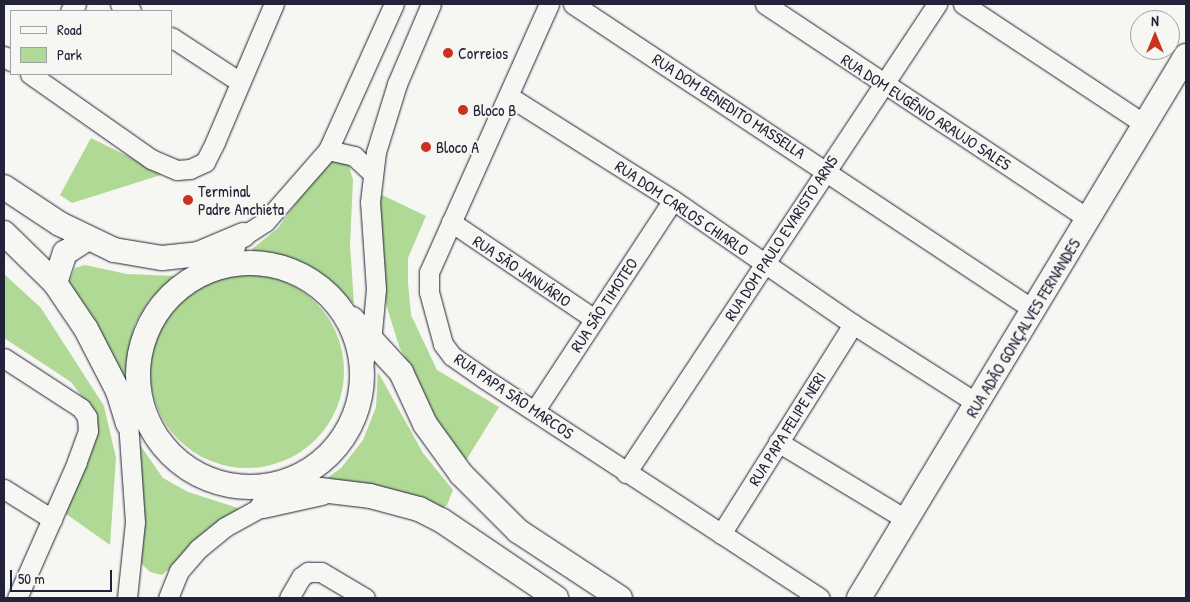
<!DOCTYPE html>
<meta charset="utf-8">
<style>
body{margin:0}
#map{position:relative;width:1190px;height:602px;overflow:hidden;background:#f6f6f2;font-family:"Patrick Hand",sans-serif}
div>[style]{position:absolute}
.green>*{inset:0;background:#b0d995}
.round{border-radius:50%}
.roads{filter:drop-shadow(0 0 1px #22223b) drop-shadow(0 0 1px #22223b)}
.minor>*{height:19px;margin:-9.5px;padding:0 9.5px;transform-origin:9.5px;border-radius:9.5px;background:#f6f6f2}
.major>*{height:24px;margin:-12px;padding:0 12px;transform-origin:12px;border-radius:12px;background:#f6f6f2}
.major>.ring{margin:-12px;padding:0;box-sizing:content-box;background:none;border:24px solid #f6f6f2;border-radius:50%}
.dots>*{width:14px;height:14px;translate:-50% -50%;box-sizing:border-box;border:2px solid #f6f6f2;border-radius:50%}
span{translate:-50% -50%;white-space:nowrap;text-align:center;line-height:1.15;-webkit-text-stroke:4px #f6f6f2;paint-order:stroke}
.poi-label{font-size:16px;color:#22223b}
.left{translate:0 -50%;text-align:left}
.street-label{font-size:16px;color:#22223b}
.frame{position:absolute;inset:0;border:5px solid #22223b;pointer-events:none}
.legend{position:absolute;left:10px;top:10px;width:162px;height:65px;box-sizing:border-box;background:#f6f6f2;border:1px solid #a1a1a9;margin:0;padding:6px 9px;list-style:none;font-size:15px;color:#22223b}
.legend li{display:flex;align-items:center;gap:10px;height:25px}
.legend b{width:25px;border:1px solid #a1a1a9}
.north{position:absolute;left:1130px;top:10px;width:50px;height:50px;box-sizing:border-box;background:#f6f6f2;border:1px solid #a1a1a9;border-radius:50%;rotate:0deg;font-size:14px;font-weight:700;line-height:20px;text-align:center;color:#22223b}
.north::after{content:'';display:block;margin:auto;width:18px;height:22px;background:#c8321e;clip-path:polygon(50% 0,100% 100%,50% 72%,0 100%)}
.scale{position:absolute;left:10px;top:570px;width:102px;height:22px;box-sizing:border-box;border:2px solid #22223b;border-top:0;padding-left:6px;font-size:15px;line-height:18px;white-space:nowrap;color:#22223b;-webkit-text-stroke:4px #f6f6f2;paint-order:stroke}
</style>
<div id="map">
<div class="green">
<i style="clip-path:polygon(91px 138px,164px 174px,72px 203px,60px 195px)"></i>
<i style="clip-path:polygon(329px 157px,340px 158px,349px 166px,353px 180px,350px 244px,354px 304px,327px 280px,291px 263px,252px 258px,252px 249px,278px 228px)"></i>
<i style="clip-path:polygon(374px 191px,426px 216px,408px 258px,408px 283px,411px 315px,437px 370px,499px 407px,465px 462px,438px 424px,399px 346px,377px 275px)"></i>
<i style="clip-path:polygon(85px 265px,127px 274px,176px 276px,149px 301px,135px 324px,121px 393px,67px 287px,75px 268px)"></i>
<i style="clip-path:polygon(4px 274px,41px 308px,104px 406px,116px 458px,110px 545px,62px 511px,94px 413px,71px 382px,4px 338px)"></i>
<i class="round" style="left:150px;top:274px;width:194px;height:194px"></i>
<i style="clip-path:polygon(378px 372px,423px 453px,453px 490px,447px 505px,435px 514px,313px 488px,341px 468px,363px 440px,376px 407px)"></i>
<i style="clip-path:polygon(133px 435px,163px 478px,188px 492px,241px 509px,162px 575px,150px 572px,141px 563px,136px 545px)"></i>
</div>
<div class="roads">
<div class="minor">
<i style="left:120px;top:4px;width:13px;rotate:32deg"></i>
<i style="left:549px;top:4px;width:294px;rotate:114.1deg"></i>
<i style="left:429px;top:272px;width:20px;rotate:90deg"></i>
<i style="left:429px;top:292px;width:54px;rotate:74.9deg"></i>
<i style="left:443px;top:344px;width:15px;rotate:53deg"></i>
<i style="left:452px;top:356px;width:40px;rotate:34.9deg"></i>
<i style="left:485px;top:379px;width:400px;rotate:33.2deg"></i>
<i style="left:573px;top:4px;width:553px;rotate:33.58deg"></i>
<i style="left:765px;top:4px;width:389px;rotate:33.6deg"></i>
<i style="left:963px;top:4px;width:219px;rotate:33.5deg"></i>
<i style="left:70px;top:11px;width:9px;rotate:-49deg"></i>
<i style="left:171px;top:37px;width:82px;rotate:33.1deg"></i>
<i style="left:4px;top:56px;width:9px;rotate:36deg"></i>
<i style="left:30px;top:74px;width:148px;rotate:35.1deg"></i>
<i style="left:151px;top:159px;width:28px;rotate:23deg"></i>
<i style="left:177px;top:170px;width:13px;rotate:-4deg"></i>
<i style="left:190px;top:169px;width:17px;rotate:-25deg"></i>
<i style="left:205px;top:162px;width:22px;rotate:-63deg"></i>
<i style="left:215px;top:142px;width:150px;rotate:-66.9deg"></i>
<i style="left:510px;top:97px;width:193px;rotate:32.3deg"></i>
<i style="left:673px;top:200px;width:219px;rotate:34.6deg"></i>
<i style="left:853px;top:324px;width:148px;rotate:32.6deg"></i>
<i style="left:328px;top:150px;width:27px;rotate:13deg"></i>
<i style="left:354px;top:156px;width:25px;rotate:43deg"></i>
<i style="left:451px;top:222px;width:173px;rotate:34.1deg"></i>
<i style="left:230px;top:264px;width:25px;rotate:-74deg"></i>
<i style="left:237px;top:240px;width:33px;rotate:-33deg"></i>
<i style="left:265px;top:222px;width:96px;rotate:-48.8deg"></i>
<i style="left:328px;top:150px;width:160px;rotate:-65.7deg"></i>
<i style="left:4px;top:358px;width:92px;rotate:33deg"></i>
<i style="left:81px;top:408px;width:11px;rotate:56deg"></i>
<i style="left:87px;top:417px;width:14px;rotate:86deg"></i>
<i style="left:88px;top:431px;width:33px;rotate:110deg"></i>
<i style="left:77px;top:462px;width:149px;rotate:113.8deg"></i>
<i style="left:363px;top:363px;width:32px;rotate:-74deg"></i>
<i style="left:372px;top:332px;width:43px;rotate:-84.7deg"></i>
<i style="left:376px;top:289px;width:87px;rotate:-93.9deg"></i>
<i style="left:370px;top:202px;width:50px;rotate:-83.2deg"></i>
<i style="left:376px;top:152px;width:71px;rotate:-72.8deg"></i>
<i style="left:397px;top:84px;width:87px;rotate:-67deg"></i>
<i style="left:535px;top:410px;width:251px;rotate:-56.7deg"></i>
<i style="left:778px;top:442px;width:151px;rotate:31.2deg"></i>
<i style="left:626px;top:473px;width:563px;rotate:-56.45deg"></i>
<i style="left:4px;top:489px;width:57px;rotate:32deg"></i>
<i style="left:721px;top:534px;width:248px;rotate:-57.8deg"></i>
<i style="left:127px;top:598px;width:76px;rotate:-84deg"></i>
<i style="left:135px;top:522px;width:99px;rotate:-94deg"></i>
<i style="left:128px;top:423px;width:12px;rotate:-70deg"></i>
<i style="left:132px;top:412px;width:11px;rotate:-34deg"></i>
<i style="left:168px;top:598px;width:29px;rotate:-68deg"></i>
<i style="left:179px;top:571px;width:29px;rotate:-49deg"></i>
<i style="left:198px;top:549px;width:35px;rotate:-39deg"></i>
<i style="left:225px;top:527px;width:43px;rotate:-28.9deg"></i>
<i style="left:263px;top:506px;width:33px;rotate:-47deg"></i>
<i style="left:289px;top:598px;width:24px;rotate:-60deg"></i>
<i style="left:301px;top:577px;width:9px;rotate:-36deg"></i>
<i style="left:308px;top:572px;width:13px"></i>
<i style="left:321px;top:572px;width:51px;rotate:30.6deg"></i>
</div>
<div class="major">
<i style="left:4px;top:187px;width:67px;rotate:33.5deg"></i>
<i style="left:60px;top:224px;width:60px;rotate:25.7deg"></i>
<i style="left:114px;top:250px;width:49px;rotate:9.5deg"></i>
<i style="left:162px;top:258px;width:36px;rotate:-6deg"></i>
<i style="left:198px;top:254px;width:23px;rotate:34deg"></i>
<i style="left:4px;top:233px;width:71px;rotate:44.4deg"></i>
<i style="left:55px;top:283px;width:55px;rotate:56deg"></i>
<i style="left:86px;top:329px;width:70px;rotate:62.7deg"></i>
<i style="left:118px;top:391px;width:9px;rotate:32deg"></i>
<i style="left:126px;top:396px;width:13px"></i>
<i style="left:198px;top:254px;width:49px;rotate:-22.9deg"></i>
<i class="ring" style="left:138px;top:263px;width:200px;height:200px"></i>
<i style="left:55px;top:283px;width:32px;rotate:-72deg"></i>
<i style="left:65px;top:253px;width:27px;rotate:-33deg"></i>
<i style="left:352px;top:319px;width:72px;rotate:47.2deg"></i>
<i style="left:401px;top:372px;width:57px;rotate:65.2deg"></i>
<i style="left:425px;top:424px;width:62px;rotate:54.2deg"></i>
<i style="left:461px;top:474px;width:81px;rotate:45deg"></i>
<i style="left:518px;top:531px;width:122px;rotate:33.3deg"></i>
<i style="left:118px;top:391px;width:34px;rotate:73deg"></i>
<i style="left:290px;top:480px;width:16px;rotate:30deg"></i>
<i style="left:304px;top:488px;width:66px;rotate:6.9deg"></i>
<i style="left:370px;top:496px;width:51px;rotate:14.9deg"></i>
<i style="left:419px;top:509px;width:25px;rotate:27deg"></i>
<i style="left:441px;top:520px;width:139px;rotate:34.1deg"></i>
<i style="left:263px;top:506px;width:60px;rotate:-12.4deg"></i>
<i style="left:859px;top:598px;width:633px;rotate:-58.9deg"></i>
</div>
</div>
<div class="dots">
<i style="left:448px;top:53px;background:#c8321e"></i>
<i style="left:463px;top:110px;background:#c8321e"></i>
<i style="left:426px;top:147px;background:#c8321e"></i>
<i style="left:188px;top:200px;background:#c8321e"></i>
</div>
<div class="poi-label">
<span class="left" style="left:458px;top:53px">Correios</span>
<span class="left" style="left:473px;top:110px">Bloco B</span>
<span class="left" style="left:436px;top:147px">Bloco A</span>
<span class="left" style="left:198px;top:200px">Terminal<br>Padre Anchieta</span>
</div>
<div class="street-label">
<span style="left:729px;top:106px;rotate:33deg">RUA DOM BENEDITO MASSELLA</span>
<span style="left:926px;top:112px;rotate:33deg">RUA DOM EUGÊNIO ARAUJO SALES</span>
<span style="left:682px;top:208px;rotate:34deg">RUA DOM CARLOS CHIARLO</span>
<span style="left:781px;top:238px;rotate:-57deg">RUA DOM PAULO EVARISTO ARNS</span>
<span style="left:522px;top:271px;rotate:34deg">RUA SÃO JANUÁRIO</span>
<span style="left:604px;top:305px;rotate:-57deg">RUA SÃO TIMOTEO</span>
<span style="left:1023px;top:328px;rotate:-59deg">RUA ADÃO GONÇALVES FERNANDES</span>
<span style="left:514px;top:396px;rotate:34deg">RUA PAPA SÃO MARCOS</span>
<span style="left:787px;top:429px;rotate:-58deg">RUA PAPA FELIPE NERI</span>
</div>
<div class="frame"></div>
<ul class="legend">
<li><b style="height:6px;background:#f6f6f2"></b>Road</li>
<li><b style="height:14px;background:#b0d995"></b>Park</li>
</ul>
<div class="north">N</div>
<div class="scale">50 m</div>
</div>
